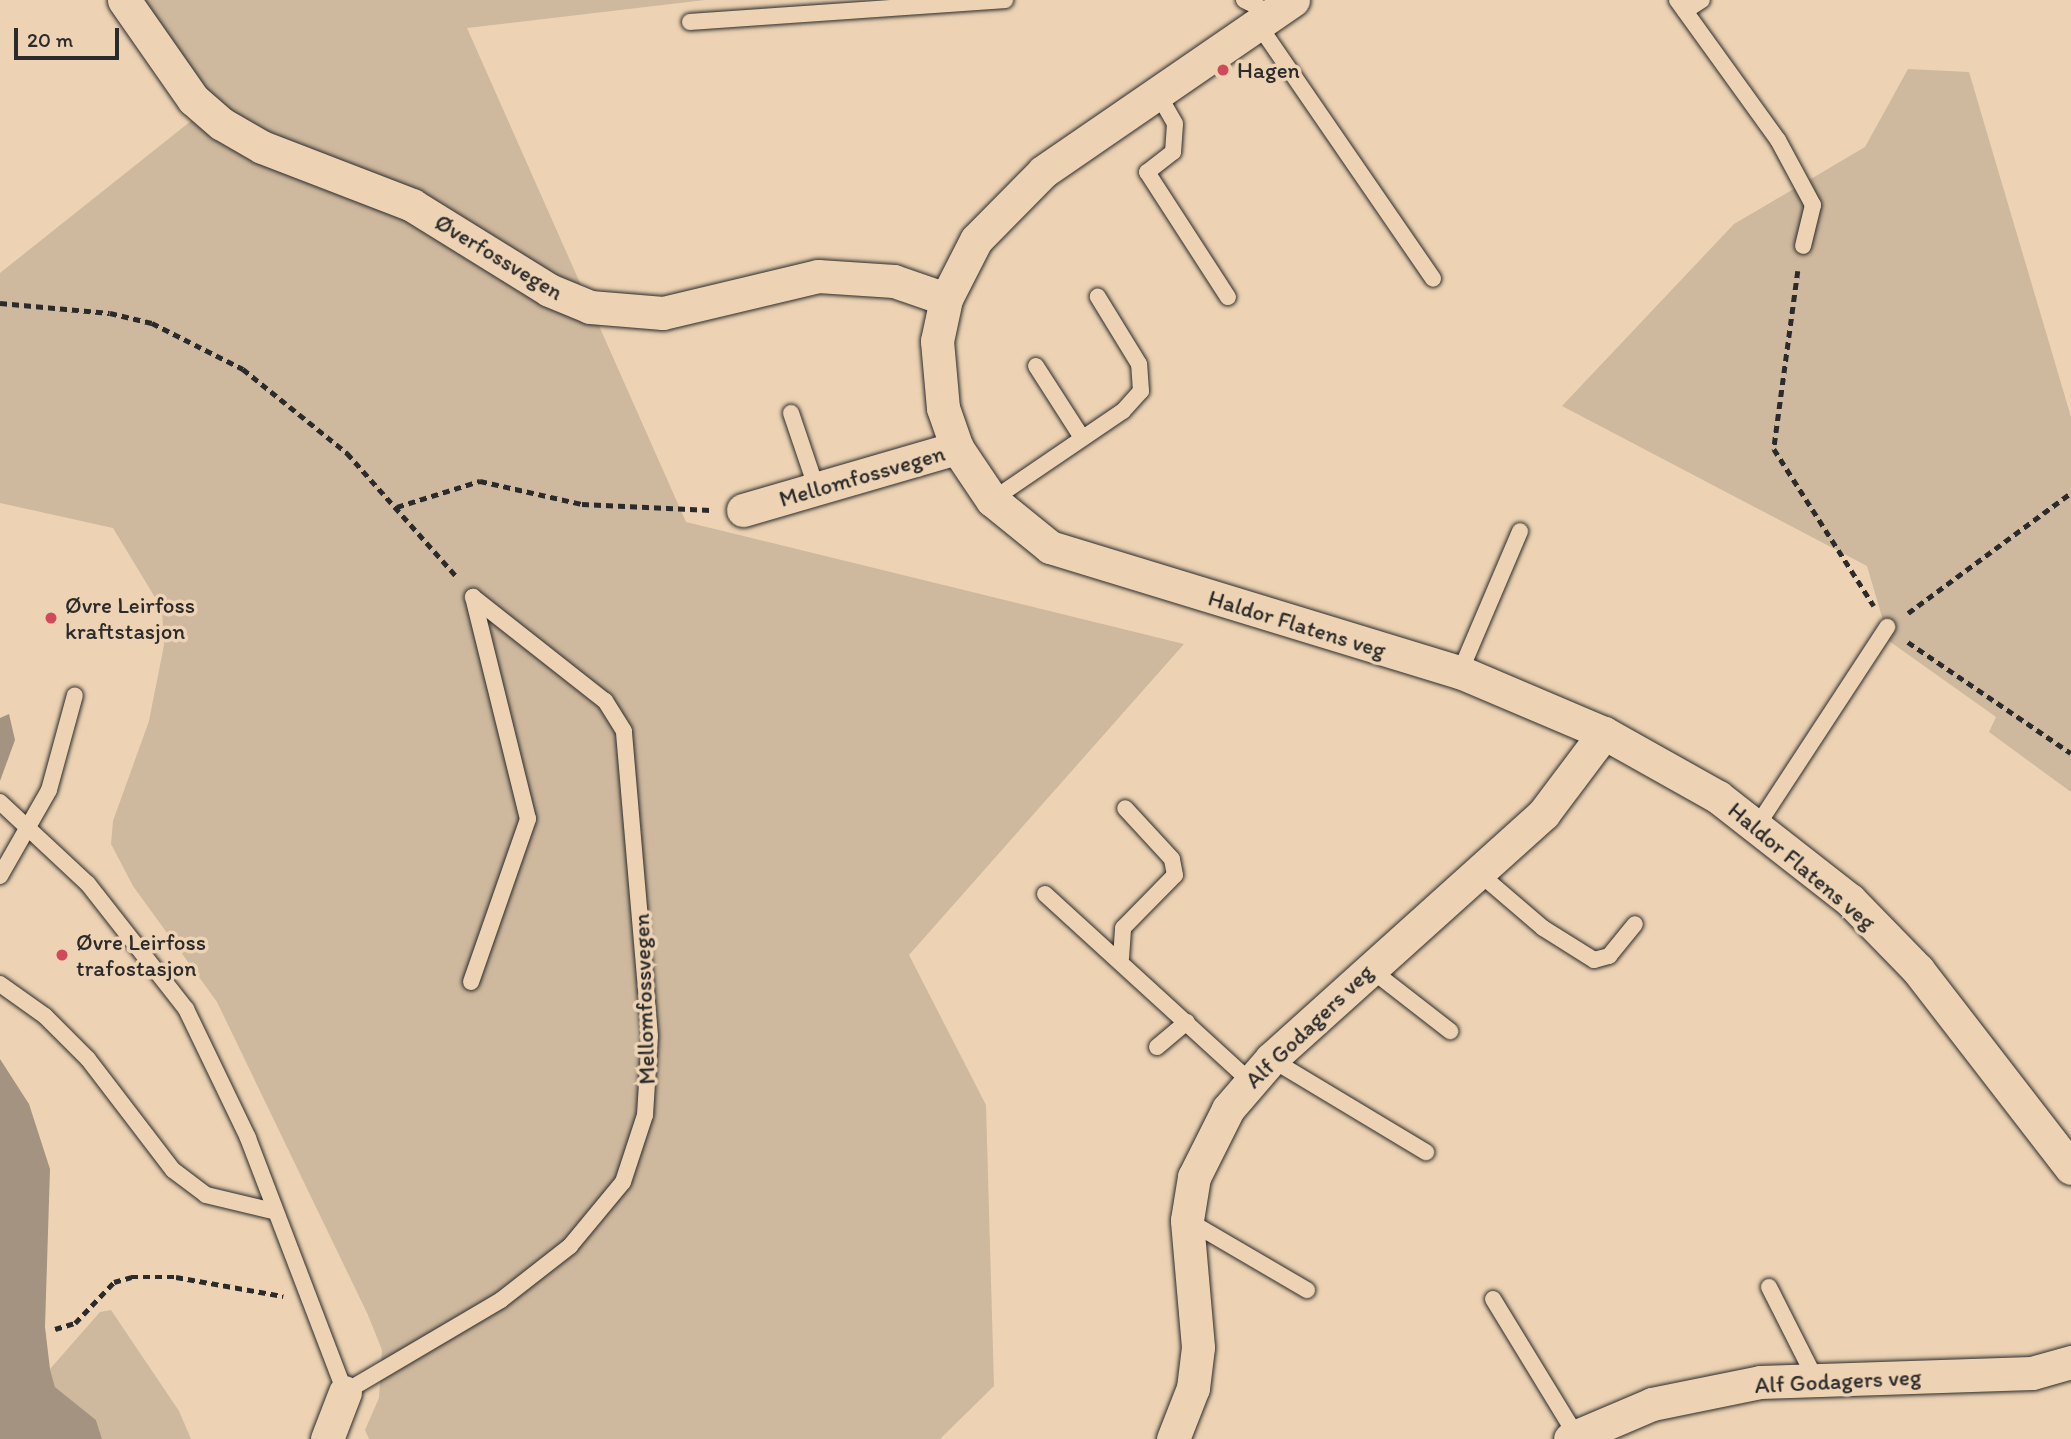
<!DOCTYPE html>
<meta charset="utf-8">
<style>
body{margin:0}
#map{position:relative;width:2071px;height:1439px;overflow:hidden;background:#edd3b4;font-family:Itim,sans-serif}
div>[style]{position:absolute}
.green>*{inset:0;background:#ceb89e}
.water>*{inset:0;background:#a39380}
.path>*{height:4.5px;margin-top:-2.25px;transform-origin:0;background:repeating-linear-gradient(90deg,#2b2b2b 0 7px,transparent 0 12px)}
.roads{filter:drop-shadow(0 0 2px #2b2b2b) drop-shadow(0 0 2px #2b2b2b)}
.lane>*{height:16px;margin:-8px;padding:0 8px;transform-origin:8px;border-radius:8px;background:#edd3b4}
.street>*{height:33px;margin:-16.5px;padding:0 16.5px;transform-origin:16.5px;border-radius:16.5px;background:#edd3b4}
.dots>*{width:19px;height:19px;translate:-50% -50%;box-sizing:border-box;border:4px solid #edd3b4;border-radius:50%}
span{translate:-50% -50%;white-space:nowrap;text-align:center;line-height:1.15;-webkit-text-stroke:7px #edd3b4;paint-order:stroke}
.poi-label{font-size:23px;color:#2b2b2b}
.left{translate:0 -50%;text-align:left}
.street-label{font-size:23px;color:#2b2b2b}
.scale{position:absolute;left:14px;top:28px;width:105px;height:32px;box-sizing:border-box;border:4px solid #2b2b2b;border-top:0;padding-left:9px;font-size:21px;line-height:24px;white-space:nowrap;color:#2b2b2b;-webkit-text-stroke:5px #edd3b4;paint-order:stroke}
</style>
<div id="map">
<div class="green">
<i style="clip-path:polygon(137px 0,705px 0,467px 28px,686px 522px,1184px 644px,909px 955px,986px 1105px,994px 1386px,940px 1439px,369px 1439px,365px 1430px,379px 1398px,382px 1350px,368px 1315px,217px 1002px,133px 886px,111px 844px,113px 821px,149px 721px,164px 645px,162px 609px,113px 528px,0 503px,0 273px,196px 117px)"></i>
<i style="clip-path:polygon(1908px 69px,1969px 72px,2071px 417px,2071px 792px,1989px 732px,1996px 717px,1889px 641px,1867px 566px,1562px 406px,1734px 224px,1865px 147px)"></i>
<i style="clip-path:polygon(111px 1310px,179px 1411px,191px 1439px,102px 1439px,96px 1420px,55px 1387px,50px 1369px,100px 1312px)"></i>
</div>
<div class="water">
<i style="clip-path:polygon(9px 714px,15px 740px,0 781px,0 718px)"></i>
<i style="clip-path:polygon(0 1059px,29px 1104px,50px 1169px,45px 1327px,50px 1369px,55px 1387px,96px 1420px,102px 1439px,0 1439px)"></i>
</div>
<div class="path">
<i style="left:1798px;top:271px;width:180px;rotate:97.7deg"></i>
<i style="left:1774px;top:449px;width:186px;rotate:57.5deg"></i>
<i style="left:0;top:303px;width:110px;rotate:5.2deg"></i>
<i style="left:110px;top:313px;width:43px;rotate:13.4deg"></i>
<i style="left:152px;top:323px;width:102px;rotate:26.8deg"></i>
<i style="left:243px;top:369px;width:134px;rotate:38.9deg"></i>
<i style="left:347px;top:453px;width:166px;rotate:48.4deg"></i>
<i style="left:397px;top:507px;width:87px;rotate:-17.4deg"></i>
<i style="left:480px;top:481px;width:105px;rotate:12.7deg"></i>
<i style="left:582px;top:504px;width:129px;rotate:2.7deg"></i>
<i style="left:1908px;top:613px;width:202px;rotate:-36.4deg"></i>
<i style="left:1908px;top:642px;width:197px;rotate:34.3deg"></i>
<i style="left:55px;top:1329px;width:21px;rotate:-17deg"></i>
<i style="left:75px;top:1323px;width:57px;rotate:-46.4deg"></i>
<i style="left:114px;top:1282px;width:18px;rotate:-16deg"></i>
<i style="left:131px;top:1277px;width:45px"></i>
<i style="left:176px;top:1277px;width:109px;rotate:10.1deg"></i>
</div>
<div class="roads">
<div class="lane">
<i style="left:1244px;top:0;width:32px;rotate:26deg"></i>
<i style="left:1677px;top:0;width:173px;rotate:54.2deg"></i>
<i style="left:1778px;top:140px;width:74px;rotate:61.7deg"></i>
<i style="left:1813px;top:205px;width:42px;rotate:103.7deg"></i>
<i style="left:1685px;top:11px;width:20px;rotate:-33deg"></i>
<i style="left:690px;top:22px;width:316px;rotate:-4deg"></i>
<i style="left:1258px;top:24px;width:309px;rotate:55.5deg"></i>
<i style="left:1158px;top:94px;width:34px;rotate:60deg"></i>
<i style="left:1175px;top:124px;width:28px;rotate:94deg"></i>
<i style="left:1173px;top:152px;width:33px;rotate:142deg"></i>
<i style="left:1147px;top:172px;width:149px;rotate:57.1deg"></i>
<i style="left:1036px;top:366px;width:83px;rotate:57.3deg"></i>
<i style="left:791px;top:413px;width:81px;rotate:71.3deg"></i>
<i style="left:992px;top:500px;width:158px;rotate:-34.2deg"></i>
<i style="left:1123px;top:411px;width:27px;rotate:-48deg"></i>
<i style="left:1141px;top:391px;width:27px;rotate:-94deg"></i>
<i style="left:1139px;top:364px;width:79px;rotate:-121.5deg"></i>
<i style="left:1460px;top:672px;width:153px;rotate:-66.9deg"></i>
<i style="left:0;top:802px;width:120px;rotate:43deg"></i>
<i style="left:88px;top:884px;width:159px;rotate:51.9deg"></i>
<i style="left:186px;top:1009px;width:143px;rotate:64.3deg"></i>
<i style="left:248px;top:1138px;width:272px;rotate:69.1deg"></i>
<i style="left:345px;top:1392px;width:181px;rotate:-30.5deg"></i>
<i style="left:501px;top:1300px;width:88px;rotate:-38deg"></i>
<i style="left:570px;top:1246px;width:83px;rotate:-50.4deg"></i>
<i style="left:623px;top:1182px;width:71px;rotate:-71.8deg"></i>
<i style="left:645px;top:1115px;width:79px;rotate:-86.4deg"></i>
<i style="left:650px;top:1036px;width:306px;rotate:-94.9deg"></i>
<i style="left:624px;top:731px;width:36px;rotate:-122deg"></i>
<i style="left:605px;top:701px;width:168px;rotate:-141.8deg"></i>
<i style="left:1757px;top:826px;width:238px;rotate:-56.8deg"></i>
<i style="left:1480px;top:874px;width:83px;rotate:40.6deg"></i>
<i style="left:1543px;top:928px;width:60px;rotate:32.1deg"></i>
<i style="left:1594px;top:960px;width:16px;rotate:-15deg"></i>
<i style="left:1609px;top:956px;width:41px;rotate:-50.9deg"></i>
<i style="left:0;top:876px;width:99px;rotate:-60.3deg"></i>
<i style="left:49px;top:790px;width:98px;rotate:-74.7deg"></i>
<i style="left:1045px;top:894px;width:276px;rotate:42.4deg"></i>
<i style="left:1121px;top:958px;width:30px;rotate:-86deg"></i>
<i style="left:1123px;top:928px;width:74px;rotate:-45.5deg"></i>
<i style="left:1175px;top:875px;width:16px;rotate:-101deg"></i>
<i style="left:1172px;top:859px;width:69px;rotate:-132.7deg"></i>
<i style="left:1369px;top:968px;width:103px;rotate:37.9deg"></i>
<i style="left:471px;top:982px;width:173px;rotate:-70.7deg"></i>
<i style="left:528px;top:819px;width:229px;rotate:-103.9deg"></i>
<i style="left:0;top:984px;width:55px;rotate:35.4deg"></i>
<i style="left:45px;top:1016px;width:61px;rotate:45deg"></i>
<i style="left:88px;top:1059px;width:140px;rotate:52.6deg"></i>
<i style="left:173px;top:1170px;width:41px;rotate:37.1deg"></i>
<i style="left:206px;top:1195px;width:69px;rotate:13.4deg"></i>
<i style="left:1157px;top:1047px;width:39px;rotate:-40deg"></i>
<i style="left:1271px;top:1059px;width:181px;rotate:31deg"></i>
<i style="left:1187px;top:1220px;width:139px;rotate:30.3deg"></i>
<i style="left:1769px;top:1287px;width:104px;rotate:63.2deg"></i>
<i style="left:1493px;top:1299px;width:159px;rotate:58.6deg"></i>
</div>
<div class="street">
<i style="left:124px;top:0;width:121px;rotate:55.1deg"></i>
<i style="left:193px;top:99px;width:38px;rotate:41deg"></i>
<i style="left:222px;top:124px;width:46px;rotate:29.9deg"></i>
<i style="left:262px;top:147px;width:161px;rotate:21.1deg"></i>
<i style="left:412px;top:205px;width:161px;rotate:31.8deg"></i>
<i style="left:549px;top:290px;width:44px;rotate:22.5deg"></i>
<i style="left:590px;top:307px;width:73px;rotate:4.7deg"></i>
<i style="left:663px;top:313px;width:159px;rotate:-13.4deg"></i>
<i style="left:818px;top:276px;width:76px;rotate:3.8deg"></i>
<i style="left:894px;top:281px;width:55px;rotate:19.1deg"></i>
<i style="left:1293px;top:0;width:303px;rotate:145.5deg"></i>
<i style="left:1043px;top:172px;width:95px;rotate:134.6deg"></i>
<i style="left:976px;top:240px;width:66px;rotate:117deg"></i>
<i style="left:946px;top:299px;width:43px;rotate:102.1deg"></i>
<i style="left:937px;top:341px;width:67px;rotate:84.9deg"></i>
<i style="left:943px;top:408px;width:42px;rotate:70.7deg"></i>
<i style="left:957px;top:448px;width:63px;rotate:56.1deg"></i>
<i style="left:992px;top:500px;width:75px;rotate:39deg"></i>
<i style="left:1050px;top:547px;width:429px;rotate:17deg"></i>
<i style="left:1460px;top:672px;width:156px;rotate:23deg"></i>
<i style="left:1604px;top:733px;width:131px;rotate:29.3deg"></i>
<i style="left:1718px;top:797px;width:167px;rotate:38deg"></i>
<i style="left:1850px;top:900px;width:98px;rotate:45.8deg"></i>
<i style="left:1918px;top:970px;width:250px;rotate:52.3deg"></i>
<i style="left:743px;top:510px;width:223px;rotate:-16.2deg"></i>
<i style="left:327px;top:1439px;width:50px;rotate:-69deg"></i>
<i style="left:1173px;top:1439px;width:55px;rotate:-68.6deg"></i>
<i style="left:1193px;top:1388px;width:41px;rotate:-83deg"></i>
<i style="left:1198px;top:1347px;width:127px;rotate:-95deg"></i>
<i style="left:1187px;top:1220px;width:44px;rotate:-80.8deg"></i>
<i style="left:1194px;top:1177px;width:76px;rotate:-63.4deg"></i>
<i style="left:1228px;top:1109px;width:66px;rotate:-49.3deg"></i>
<i style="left:1271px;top:1059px;width:367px;rotate:-42deg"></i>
<i style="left:1544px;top:813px;width:100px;rotate:-53.1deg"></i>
<i style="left:1570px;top:1439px;width:89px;rotate:-23.1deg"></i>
<i style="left:1652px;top:1404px;width:110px;rotate:-11.5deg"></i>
<i style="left:1760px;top:1382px;width:272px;rotate:-1.9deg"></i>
<i style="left:2032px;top:1373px;width:41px;rotate:-15.8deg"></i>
</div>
</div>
<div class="dots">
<i style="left:1223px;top:70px;background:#d1495b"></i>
<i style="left:51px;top:618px;background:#d1495b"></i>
<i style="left:62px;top:955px;background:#d1495b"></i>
</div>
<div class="poi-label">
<span class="left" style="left:1237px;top:70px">Hagen</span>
<span class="left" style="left:65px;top:618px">Øvre Leirfoss<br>kraftstasjon</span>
<span class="left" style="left:76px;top:955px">Øvre Leirfoss<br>trafostasjon</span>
</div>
<div class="street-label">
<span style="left:499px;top:257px;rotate:31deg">Øverfossvegen</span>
<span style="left:862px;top:476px;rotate:-16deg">Mellomfossvegen</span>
<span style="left:1297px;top:624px;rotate:17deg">Haldor Flatens veg</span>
<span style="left:1802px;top:866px;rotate:40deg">Haldor Flatens veg</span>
<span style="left:644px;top:999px;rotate:-92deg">Mellomfossvegen</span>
<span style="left:1309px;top:1026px;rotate:-44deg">Alf Godagers veg</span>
<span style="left:1838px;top:1381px;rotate:-3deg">Alf Godagers veg</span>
</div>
<div class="scale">20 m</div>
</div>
